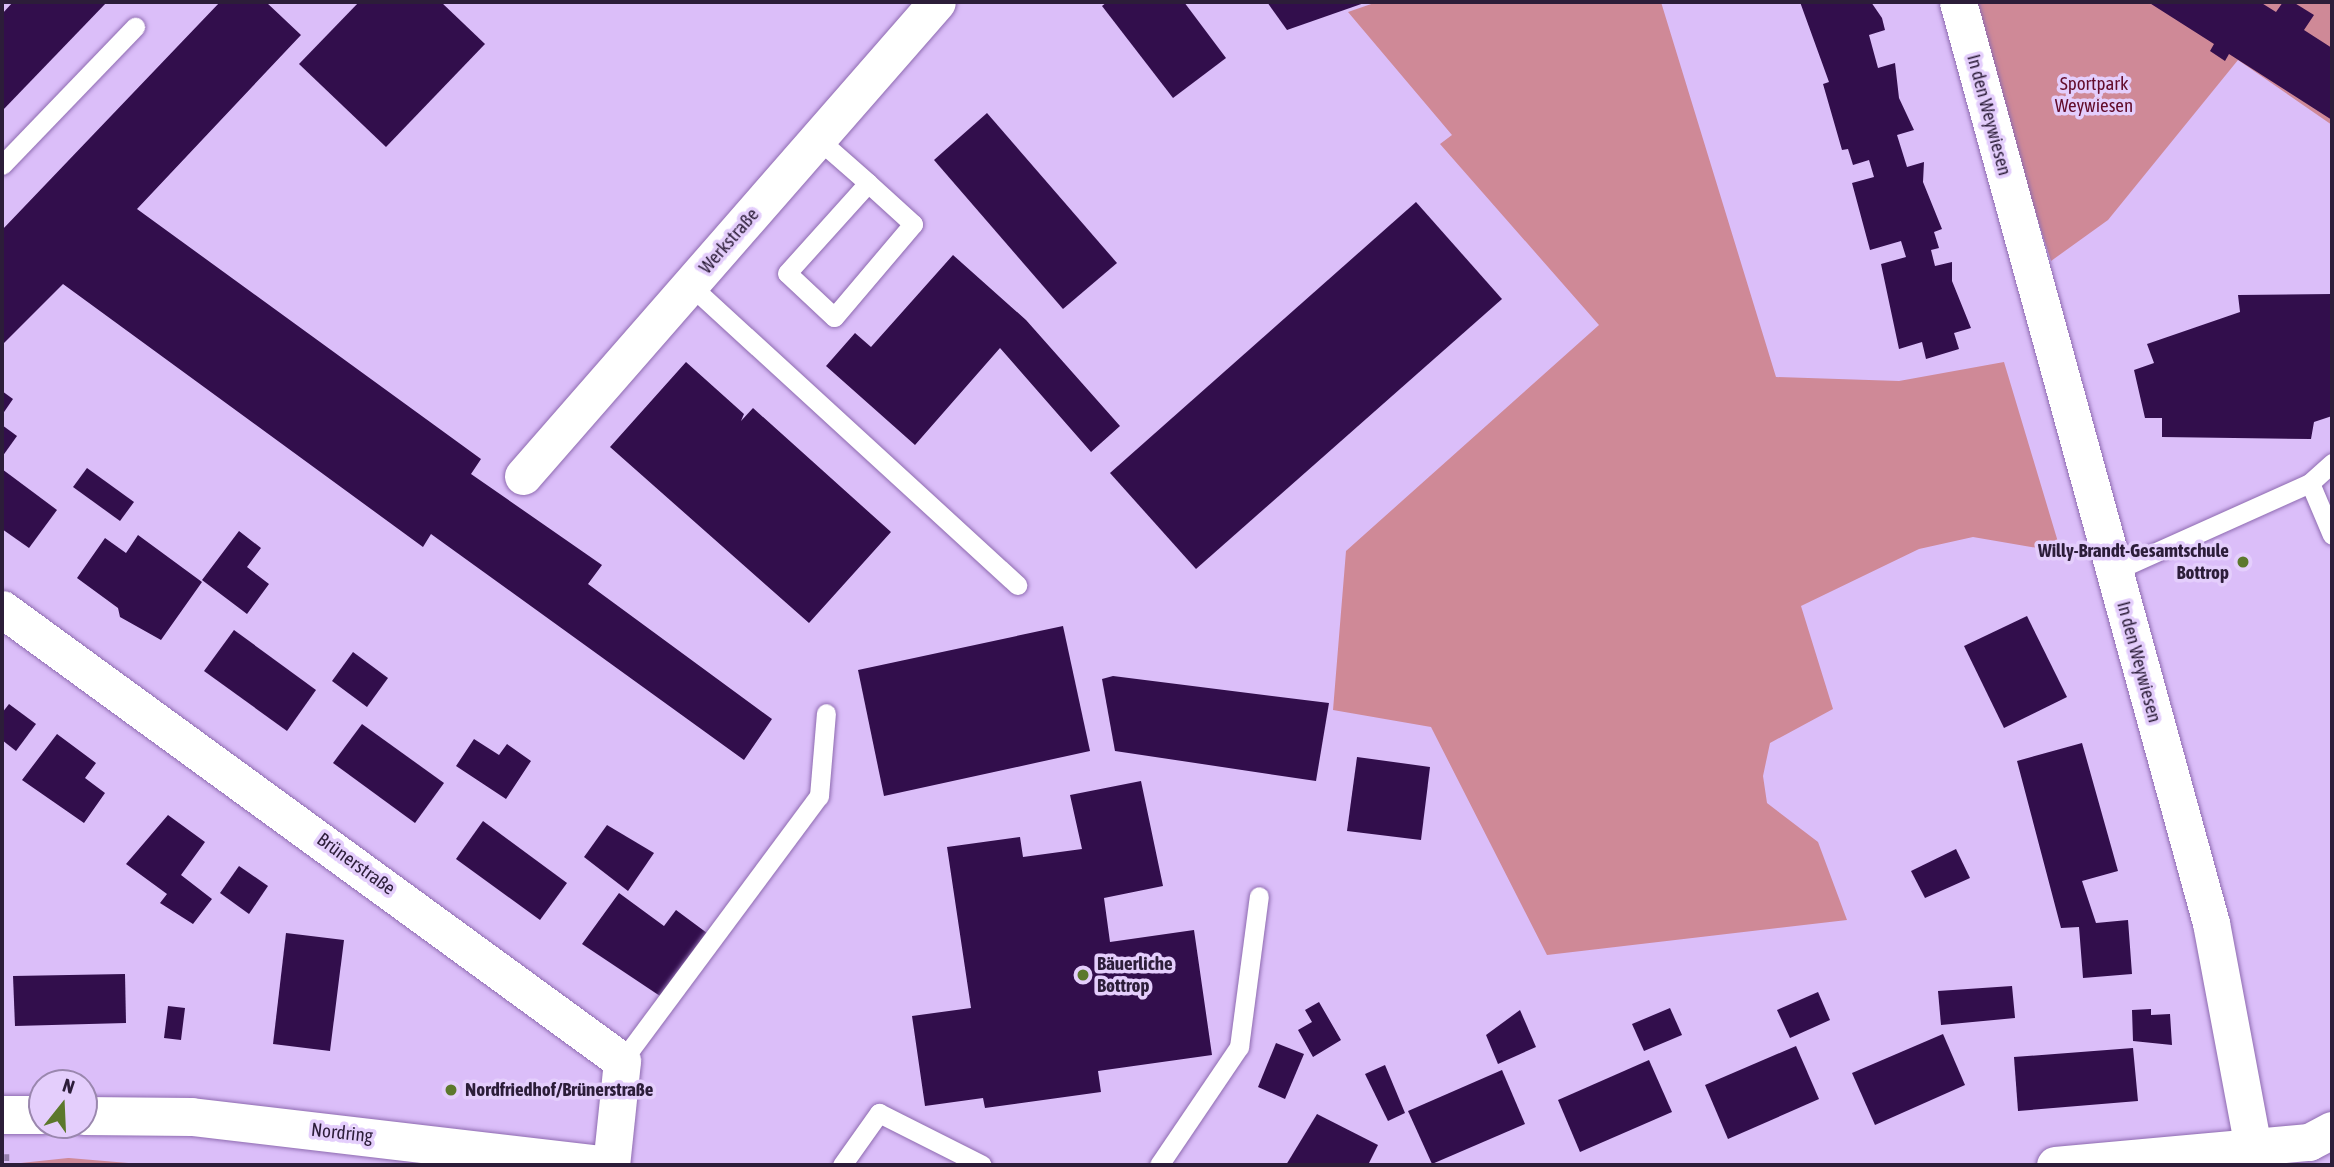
<!DOCTYPE html>
<meta charset="utf-8">
<style>
body{margin:0}
#map{position:relative;width:2334px;height:1167px;overflow:hidden;background:#dbbef9;font-family:"Asap Condensed",sans-serif}
div>[style]{position:absolute}
.green>*{inset:0;background:#cf8997}
.building>*{inset:0;background:#320e4c}
.path>*{height:4.5px;margin-top:-2.25px;transform-origin:0;background:repeating-linear-gradient(90deg,#967fae 0 7px,transparent 0 10.5px)}
.roads{filter:drop-shadow(0 0 2px #8e6bb0) drop-shadow(0 0 2px #8e6bb0)}
.service>*{height:19px;margin:-9.5px;padding:0 9.5px;transform-origin:9.5px;border-radius:9.5px;background:#fff}
.minor>*{height:37px;margin:-18.5px;padding:0 18.5px;transform-origin:18.5px;border-radius:18.5px;background:#fff}
.tertiary>*{height:38px;margin:-19px;padding:0 19px;transform-origin:19px;border-radius:19px;background:#fff}
.dots>*{width:19px;height:19px;translate:-50% -50%;box-sizing:border-box;border:4px solid #e4cefc;border-radius:50%}
span{translate:-50% -50%;white-space:nowrap;text-align:center;line-height:1.15;-webkit-text-stroke:7px #e4cefc;paint-order:stroke}
.park-label{font-size:19px;color:#630c2b}
.street-label{font-size:19px;color:#2c1d39}
.poi-label{font-size:19px;color:#2c1d39;font-weight:700}
.right{translate:-100% -50%;text-align:right}
.left{translate:0 -50%;text-align:left}
.frame{position:absolute;inset:0;border:4px solid #2c1d39;pointer-events:none}
.north{position:absolute;left:28px;top:1069px;width:70px;height:70px;box-sizing:border-box;background:#e4cefc;border:2px solid #9a87ae;border-radius:50%;rotate:18deg;font-size:19px;font-weight:700;line-height:28px;text-align:center;color:#2c1d39}
.north::after{content:'';display:block;margin:auto;width:24px;height:32px;background:#5c782c;clip-path:polygon(50% 0,100% 100%,50% 72%,0 100%)}
</style>
<div id="map">
<div class="green">
<i style="clip-path:polygon(1377px 2px,1661px 2px,1776px 377px,1899px 381px,2004px 362px,2061px 552px,1973px 537px,1919px 549px,1801px 606px,1833px 709px,1770px 743px,1763px 776px,1767px 803px,1818px 842px,1847px 920px,1547px 955px,1431px 727px,1333px 710px,1346px 551px,1599px 325px,1440px 144px,1452px 135px,1348px 12px)"></i>
<i style="clip-path:polygon(1968px 2px,2332px 2px,2332px 125px,2238px 60px,2108px 220px,2051px 261px)"></i>
<i style="clip-path:polygon(68px 1158px,69px 1158px,152px 1165px,2px 1165px)"></i>
</div>
<div class="building">
<i style="clip-path:polygon(13px 2px,107px 2px,2px 111px,2px 14px)"></i>
<i style="clip-path:polygon(220px 2px,266px 2px,301px 35px,137px 209px,481px 459px,471px 474px,602px 565px,588px 584px,772px 719px,744px 760px,431px 534px,423px 547px,63px 284px,2px 345px,2px 230px)"></i>
<i style="clip-path:polygon(359px 2px,441px 2px,485px 44px,386px 147px,299px 64px)"></i>
<i style="clip-path:polygon(1107px 2px,1184px 2px,1226px 58px,1173px 98px,1102px 6px)"></i>
<i style="clip-path:polygon(1267px 2px,1367px 2px,1287px 30px)"></i>
<i style="clip-path:polygon(1800px 2px,1871px 2px,1882px 18px,1885px 30px,1869px 35px,1878px 68px,1895px 63px,1899px 98px,1914px 130px,1897px 135px,1907px 167px,1924px 162px,1923px 182px,1942px 229px,1934px 232px,1939px 248px,1931px 250px,1935px 266px,1952px 262px,1952px 281px,1971px 328px,1954px 333px,1959px 349px,1926px 359px,1922px 342px,1899px 349px,1881px 264px,1906px 257px,1901px 241px,1870px 250px,1852px 183px,1874px 177px,1869px 160px,1853px 165px,1848px 149px,1842px 150px,1823px 84px,1829px 82px)"></i>
<i style="clip-path:polygon(2148px 2px,2260px 2px,2276px 12px,2283px 2px,2293px 2px,2314px 15px,2304px 30px,2332px 48px,2332px 120px,2229px 54px,2225px 61px,2210px 51px,2214px 44px)"></i>
<i style="clip-path:polygon(987px 113px,1117px 263px,1063px 309px,934px 160px)"></i>
<i style="clip-path:polygon(1416px 202px,1502px 299px,1196px 569px,1110px 473px)"></i>
<i style="clip-path:polygon(953px 255px,1026px 320px,1120px 426px,1091px 452px,1000px 348px,915px 445px,826px 366px,855px 333px,871px 347px)"></i>
<i style="clip-path:polygon(2332px 294px,2332px 416px,2314px 422px,2311px 439px,2162px 437px,2162px 418px,2145px 418px,2134px 370px,2154px 363px,2147px 344px,2240px 312px,2238px 295px)"></i>
<i style="clip-path:polygon(686px 362px,744px 414px,741px 421px,753px 408px,891px 532px,809px 623px,610px 447px)"></i>
<i style="clip-path:polygon(2px 391px,13px 399px,2px 415px)"></i>
<i style="clip-path:polygon(2px 425px,17px 436px,2px 457px)"></i>
<i style="clip-path:polygon(87px 468px,134px 502px,120px 521px,73px 487px)"></i>
<i style="clip-path:polygon(2px 469px,57px 510px,29px 548px,2px 529px)"></i>
<i style="clip-path:polygon(239px 531px,261px 548px,247px 567px,269px 584px,247px 614px,202px 580px)"></i>
<i style="clip-path:polygon(138px 535px,202px 582px,161px 640px,120px 617px,118px 608px,77px 578px,105px 538px,126px 553px)"></i>
<i style="clip-path:polygon(2027px 616px,2067px 697px,2004px 728px,1964px 646px)"></i>
<i style="clip-path:polygon(1063px 626px,1090px 751px,884px 796px,858px 670px)"></i>
<i style="clip-path:polygon(234px 630px,316px 690px,287px 731px,204px 671px)"></i>
<i style="clip-path:polygon(353px 652px,388px 678px,367px 707px,332px 681px)"></i>
<i style="clip-path:polygon(1113px 676px,1329px 703px,1316px 781px,1115px 751px,1102px 679px)"></i>
<i style="clip-path:polygon(9px 704px,36px 724px,16px 751px,2px 740px,2px 713px)"></i>
<i style="clip-path:polygon(362px 724px,444px 783px,415px 823px,333px 763px)"></i>
<i style="clip-path:polygon(57px 734px,96px 763px,85px 778px,105px 793px,84px 823px,22px 780px)"></i>
<i style="clip-path:polygon(474px 739px,499px 755px,507px 744px,531px 761px,506px 799px,456px 766px)"></i>
<i style="clip-path:polygon(2082px 743px,2118px 871px,2082px 881px,2096px 923px,2128px 920px,2132px 974px,2083px 978px,2079px 927px,2061px 928px,2017px 761px)"></i>
<i style="clip-path:polygon(1357px 757px,1430px 767px,1421px 840px,1347px 831px)"></i>
<i style="clip-path:polygon(1141px 781px,1163px 886px,1104px 898px,1110px 942px,1194px 930px,1212px 1055px,1098px 1071px,1101px 1092px,985px 1108px,983px 1098px,925px 1106px,912px 1016px,971px 1008px,947px 847px,1020px 837px,1023px 857px,1082px 849px,1070px 795px)"></i>
<i style="clip-path:polygon(168px 815px,205px 842px,181px 875px,212px 899px,193px 924px,160px 903px,167px 894px,126px 864px)"></i>
<i style="clip-path:polygon(483px 821px,567px 883px,540px 920px,456px 859px)"></i>
<i style="clip-path:polygon(607px 825px,654px 853px,628px 891px,584px 857px)"></i>
<i style="clip-path:polygon(1956px 849px,1970px 878px,1925px 898px,1911px 871px)"></i>
<i style="clip-path:polygon(239px 866px,268px 886px,249px 914px,220px 893px)"></i>
<i style="clip-path:polygon(619px 893px,664px 926px,676px 910px,707px 933px,660px 996px,582px 944px)"></i>
<i style="clip-path:polygon(286px 933px,344px 940px,330px 1051px,273px 1044px)"></i>
<i style="clip-path:polygon(125px 974px,126px 1023px,15px 1026px,13px 976px)"></i>
<i style="clip-path:polygon(2012px 986px,2015px 1018px,1941px 1025px,1938px 991px)"></i>
<i style="clip-path:polygon(1818px 992px,1830px 1020px,1790px 1038px,1777px 1010px)"></i>
<i style="clip-path:polygon(1319px 1002px,1341px 1040px,1313px 1057px,1298px 1030px,1312px 1022px,1305px 1010px)"></i>
<i style="clip-path:polygon(168px 1006px,185px 1008px,181px 1040px,164px 1038px)"></i>
<i style="clip-path:polygon(1670px 1008px,1682px 1035px,1644px 1051px,1632px 1024px)"></i>
<i style="clip-path:polygon(2151px 1009px,2151px 1015px,2170px 1014px,2172px 1045px,2133px 1041px,2132px 1010px)"></i>
<i style="clip-path:polygon(1520px 1010px,1536px 1047px,1498px 1064px,1486px 1035px)"></i>
<i style="clip-path:polygon(1943px 1034px,1965px 1085px,1875px 1125px,1852px 1073px)"></i>
<i style="clip-path:polygon(1276px 1043px,1304px 1054px,1285px 1099px,1258px 1087px)"></i>
<i style="clip-path:polygon(1796px 1046px,1819px 1099px,1728px 1139px,1705px 1085px)"></i>
<i style="clip-path:polygon(2133px 1048px,2138px 1101px,2018px 1111px,2014px 1057px)"></i>
<i style="clip-path:polygon(1649px 1060px,1672px 1112px,1580px 1152px,1558px 1100px)"></i>
<i style="clip-path:polygon(1385px 1065px,1405px 1113px,1388px 1121px,1365px 1074px)"></i>
<i style="clip-path:polygon(1502px 1070px,1525px 1124px,1432px 1164px,1408px 1111px)"></i>
<i style="clip-path:polygon(1317px 1114px,1378px 1145px,1368px 1165px,1286px 1165px)"></i>
</div>
<div class="path">
<i style="left:7px;top:1154px;width:11px;rotate:90deg"></i>
</div>
<div class="roads">
<div class="service">
<i style="left:818px;top:139px;width:67px;rotate:41.3deg"></i>
<i style="left:868px;top:183px;width:61px;rotate:42.3deg"></i>
<i style="left:913px;top:224px;width:122px;rotate:130.3deg"></i>
<i style="left:834px;top:317px;width:64px;rotate:-136.9deg"></i>
<i style="left:787px;top:273px;width:121px;rotate:-48deg"></i>
<i style="left:2px;top:165px;width:192px;rotate:-46.1deg"></i>
<i style="left:690px;top:285px;width:444px;rotate:42.5deg"></i>
<i style="left:2332px;top:463px;width:30px;rotate:138deg"></i>
<i style="left:2310px;top:483px;width:56px;rotate:67.1deg"></i>
<i style="left:2114px;top:571px;width:215px;rotate:-24.2deg"></i>
<i style="left:622px;top:1061px;width:330px;rotate:-53.4deg"></i>
<i style="left:819px;top:796px;width:83px;rotate:-85.2deg"></i>
<i style="left:842px;top:1165px;width:64px;rotate:-54.6deg"></i>
<i style="left:879px;top:1113px;width:115px;rotate:26.8deg"></i>
<i style="left:1159px;top:1165px;width:143px;rotate:-55.9deg"></i>
<i style="left:1239px;top:1047px;width:152px;rotate:-82.5deg"></i>
</div>
<div class="minor">
<i style="left:1958px;top:2px;width:955px;rotate:74.64deg"></i>
<i style="left:2211px;top:923px;width:228px;rotate:79.4deg"></i>
<i style="left:2253px;top:1147px;width:18px;rotate:99deg"></i>
<i style="left:523px;top:476px;width:629px;rotate:-48.87deg"></i>
<i style="left:2px;top:609px;width:767px;rotate:36.09deg"></i>
<i style="left:622px;top:1061px;width:105px;rotate:96deg"></i>
<i style="left:2055px;top:1165px;width:255px;rotate:-5.2deg"></i>
<i style="left:2309px;top:1142px;width:26px;rotate:-28deg"></i>
</div>
<div class="tertiary">
<i style="left:2px;top:1115px;width:40px"></i>
<i style="left:84px;top:1116px;width:108px;rotate:0.5deg"></i>
<i style="left:192px;top:1117px;width:411px;rotate:6.7deg"></i>
</div>
</div>
<div class="dots">
<i style="left:2243px;top:562px;background:#5c782c"></i>
<i style="left:1083px;top:975px;background:#5c782c"></i>
<i style="left:451px;top:1090px;background:#5c782c"></i>
</div>
<div class="park-label">
<span style="left:2094px;top:95px">Sportpark<br>Weywiesen</span>
</div>
<div class="street-label">
<span style="left:1989px;top:115px;rotate:75deg">In den Weywiesen</span>
<span style="left:729px;top:241px;rotate:-49deg">Werkstraße</span>
<span style="left:2139px;top:662px;rotate:75deg">In den Weywiesen</span>
<span style="left:356px;top:864px;rotate:36deg">Brünerstraße</span>
<span style="left:342px;top:1133px;rotate:6deg">Nordring</span>
</div>
<div class="poi-label">
<span class="right" style="left:2229px;top:562px">Willy-Brandt-Gesamtschule<br>Bottrop</span>
<span class="left" style="left:1097px;top:975px">Bäuerliche<br>Bottrop</span>
<span class="left" style="left:465px;top:1090px">Nordfriedhof/Brünerstraße</span>
</div>
<div class="frame"></div>
<div class="north">N</div>
</div>
